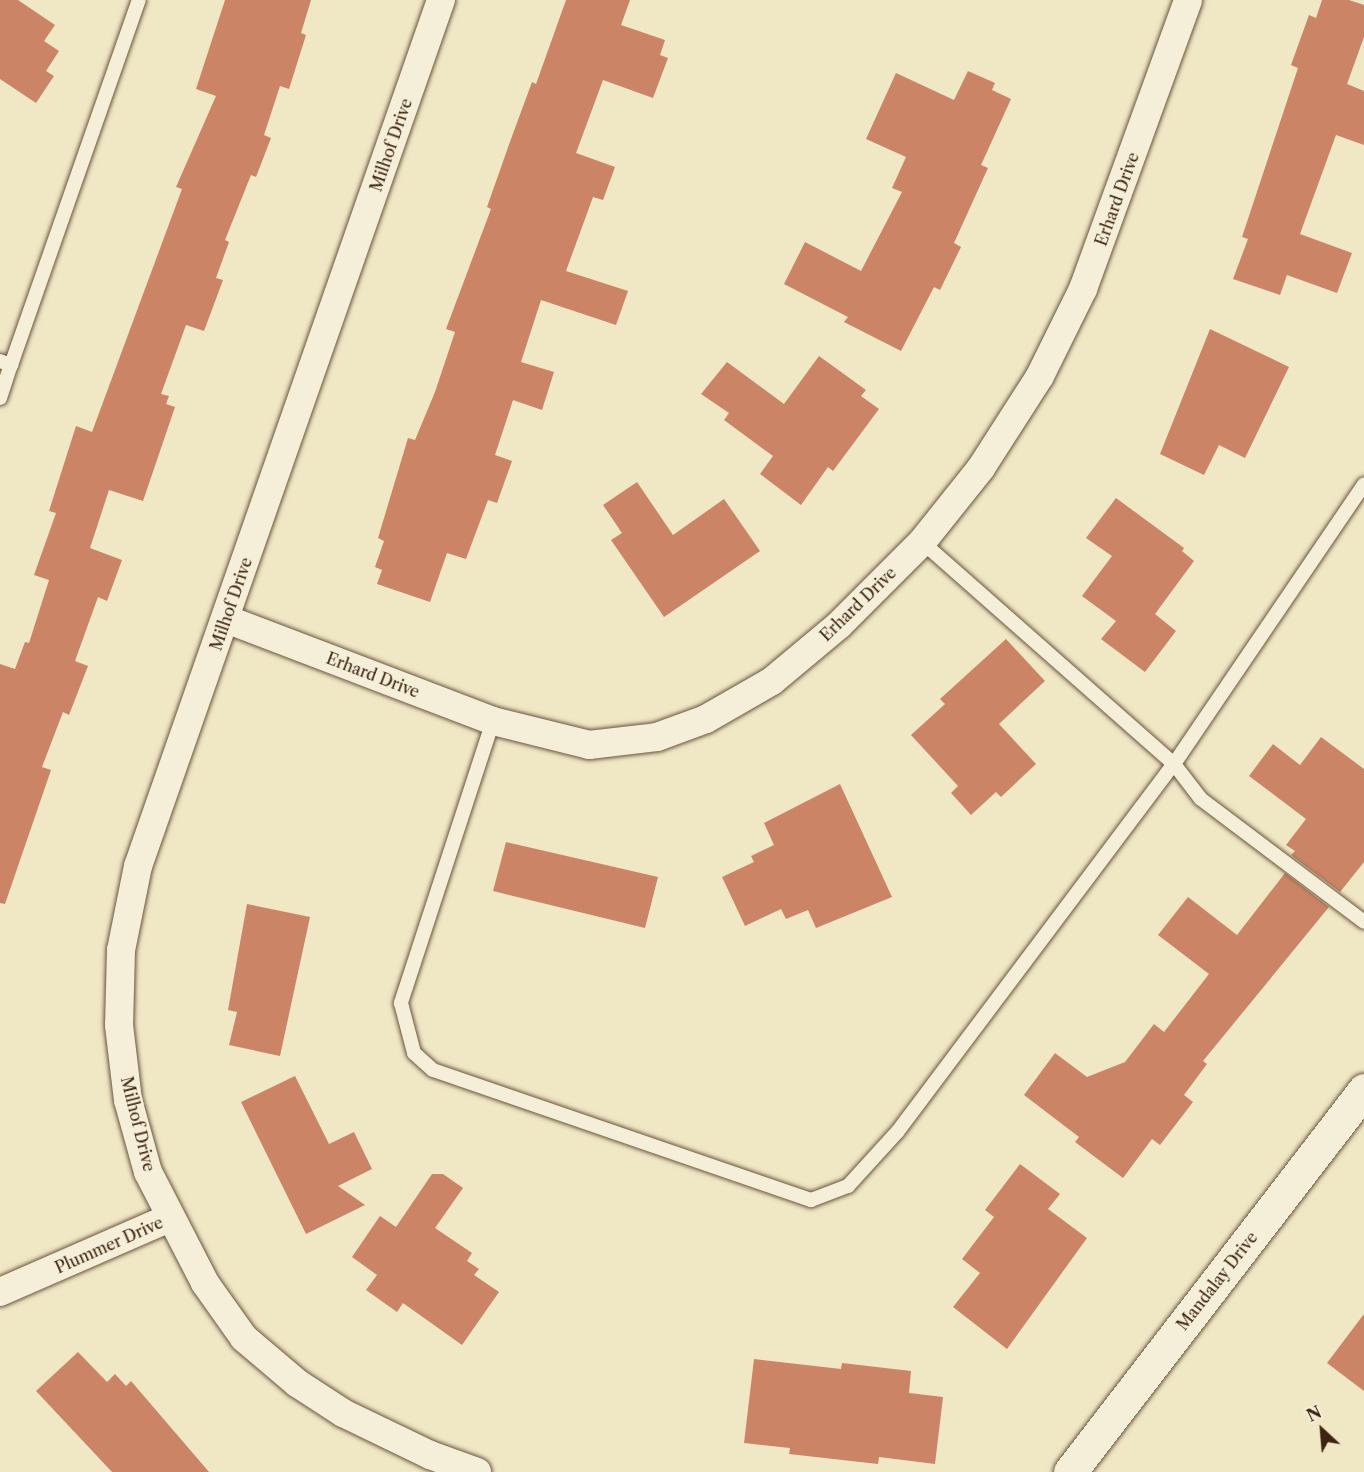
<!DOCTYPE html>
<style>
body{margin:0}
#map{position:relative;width:1364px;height:1472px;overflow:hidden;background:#f0e7c5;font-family:"Libre Caslon Text",serif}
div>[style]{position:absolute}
.building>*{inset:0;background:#cb8566}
.roads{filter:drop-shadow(0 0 2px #6a553d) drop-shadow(0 0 2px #6a553d)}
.service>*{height:14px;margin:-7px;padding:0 7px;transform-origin:7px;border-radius:7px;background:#f5efd9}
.minor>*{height:28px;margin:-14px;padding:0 14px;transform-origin:14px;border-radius:14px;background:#f5efd9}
.tertiary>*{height:33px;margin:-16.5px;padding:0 16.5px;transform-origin:16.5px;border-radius:16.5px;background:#f5efd9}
span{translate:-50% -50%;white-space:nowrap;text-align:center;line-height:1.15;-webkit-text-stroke:4.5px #f5efd9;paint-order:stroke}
.street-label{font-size:16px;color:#3e2410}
.north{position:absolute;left:1292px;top:1400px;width:60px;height:60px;-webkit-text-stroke:4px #f5efd9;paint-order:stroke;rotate:334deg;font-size:16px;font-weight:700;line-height:24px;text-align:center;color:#3e2410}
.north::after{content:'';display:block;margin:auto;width:21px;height:27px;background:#3e2410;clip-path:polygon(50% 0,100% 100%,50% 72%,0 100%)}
</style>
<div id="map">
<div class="building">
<i style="clip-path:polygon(0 0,18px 0,55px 25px,44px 41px,59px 51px,46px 71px,54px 76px,36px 103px,0 79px)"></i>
<i style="clip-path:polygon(225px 0,311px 0,301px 33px,306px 35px,289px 89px,280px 86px,264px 135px,271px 138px,256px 177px,251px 175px,225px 240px,229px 242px,216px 278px,223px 280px,204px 331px,186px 325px,161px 394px,169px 396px,166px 404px,175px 407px,143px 501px,109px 490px,90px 548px,122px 560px,107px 601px,98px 597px,75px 661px,88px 666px,69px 715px,63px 712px,42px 767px,51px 770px,5px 904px,0 903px,0 664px,15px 669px,25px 642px,29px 643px,49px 580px,34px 575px,56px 513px,49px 511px,76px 426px,92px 432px,182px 189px,176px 187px,216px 96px,196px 89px)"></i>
<i style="clip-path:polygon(566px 0,630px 0,621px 25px,665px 40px,660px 55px,668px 58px,653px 98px,603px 80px,576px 153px,615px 167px,603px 200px,593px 197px,566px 271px,628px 291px,616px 325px,541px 300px,521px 362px,554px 372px,542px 410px,513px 400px,495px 455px,512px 461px,497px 503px,488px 500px,466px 559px,447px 553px,430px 602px,377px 584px,382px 570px,375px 567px,384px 541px,378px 538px,408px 438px,415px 440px,435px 392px,455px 332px,446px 329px,491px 209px,487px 207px,511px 139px,532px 82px,536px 84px)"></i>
<i style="clip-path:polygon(1322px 0,1349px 0,1364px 5px,1364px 37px,1347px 84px,1364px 91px,1364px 145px,1336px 135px,1300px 234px,1352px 253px,1337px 293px,1287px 275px,1280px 295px,1233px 279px,1248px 239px,1242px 237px,1298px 68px,1291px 65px,1309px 15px,1316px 18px)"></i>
<i style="clip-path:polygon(968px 71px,995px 83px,992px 90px,1011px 99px,981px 165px,988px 168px,954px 243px,961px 247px,940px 290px,934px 287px,901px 351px,844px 322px,848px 317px,784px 284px,805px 242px,861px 271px,902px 192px,892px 188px,906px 157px,866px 139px,896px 73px,954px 100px)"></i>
<i style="clip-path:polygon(1210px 329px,1289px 367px,1245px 458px,1219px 445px,1204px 475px,1160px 454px)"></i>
<i style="clip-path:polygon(819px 356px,866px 390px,861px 396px,879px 409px,833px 471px,828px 467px,801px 505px,760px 474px,773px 456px,724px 420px,729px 413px,701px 394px,727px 362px,784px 404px)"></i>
<i style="clip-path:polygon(637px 482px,673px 535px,724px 499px,760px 551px,664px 617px,611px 540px,622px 533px,603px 505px)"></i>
<i style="clip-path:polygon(1116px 498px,1184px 548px,1182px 551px,1194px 561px,1155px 614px,1176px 631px,1145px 672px,1101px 639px,1116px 621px,1082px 596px,1112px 556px,1086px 538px)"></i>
<i style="clip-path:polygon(1006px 639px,1045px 681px,999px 724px,1036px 764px,1001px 797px,996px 792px,971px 815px,951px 793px,958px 786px,911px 735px,945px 704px,940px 699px)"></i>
<i style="clip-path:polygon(1321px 737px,1364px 769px,1364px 862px,1340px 892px,1296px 859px,1291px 855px,1295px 851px,1286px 845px,1306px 819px,1249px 776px,1273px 744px,1300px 765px)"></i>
<i style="clip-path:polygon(840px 784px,892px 897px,816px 928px,808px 910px,786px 919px,781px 909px,745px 926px,722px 877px,754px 862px,751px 856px,774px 845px,764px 823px)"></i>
<i style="clip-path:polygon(506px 842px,658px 877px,645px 928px,493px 891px)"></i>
<i style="clip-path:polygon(1285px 873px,1329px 907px,1203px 1061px,1207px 1064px,1184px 1095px,1193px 1102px,1160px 1145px,1152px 1139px,1123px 1178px,1075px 1142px,1079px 1137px,1024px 1095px,1055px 1053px,1087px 1077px,1125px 1062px,1154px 1024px,1164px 1032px,1209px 974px,1158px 935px,1188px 897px,1237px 935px)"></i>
<i style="clip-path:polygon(247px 904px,310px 917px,280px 1056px,229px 1045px,237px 1012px,228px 1010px)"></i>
<i style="clip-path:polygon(295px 1076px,329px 1144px,354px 1132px,372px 1169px,338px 1186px,365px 1205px,306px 1234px,241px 1102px)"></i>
<i style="clip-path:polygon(1020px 1164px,1060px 1194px,1048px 1209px,1087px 1238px,1007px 1349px,953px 1307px,980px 1273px,962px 1259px,994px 1217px,985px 1210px)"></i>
<i style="clip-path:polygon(432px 1174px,443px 1174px,463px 1188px,435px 1228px,472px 1253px,467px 1261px,479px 1269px,474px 1275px,499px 1292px,462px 1345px,403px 1303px,397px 1312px,366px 1290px,377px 1275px,352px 1257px,380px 1216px,396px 1227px)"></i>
<i style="clip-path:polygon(1364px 1314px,1364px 1391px,1327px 1363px)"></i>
<i style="clip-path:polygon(78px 1352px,107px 1382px,115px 1374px,126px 1386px,131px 1381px,209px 1472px,112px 1472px,36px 1391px)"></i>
<i style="clip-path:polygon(754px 1359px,841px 1369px,842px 1363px,911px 1371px,909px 1393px,943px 1397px,935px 1464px,879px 1457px,878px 1464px,789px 1454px,790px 1448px,744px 1443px)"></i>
</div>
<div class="roads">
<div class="service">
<i style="left:0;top:361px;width:12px;rotate:20deg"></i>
<i style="left:11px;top:365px;width:387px;rotate:-70.7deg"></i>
<i style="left:0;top:398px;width:35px;rotate:-72deg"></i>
<i style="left:922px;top:542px;width:336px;rotate:41.4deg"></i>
<i style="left:1174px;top:764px;width:44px;rotate:52.4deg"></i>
<i style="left:1201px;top:799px;width:204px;rotate:37deg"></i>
<i style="left:493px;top:721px;width:297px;rotate:108.1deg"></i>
<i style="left:401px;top:1003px;width:52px;rotate:75.4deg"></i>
<i style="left:414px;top:1053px;width:25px;rotate:42deg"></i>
<i style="left:433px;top:1070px;width:400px;rotate:19deg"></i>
<i style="left:811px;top:1200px;width:40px;rotate:-21deg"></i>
<i style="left:848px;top:1186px;width:74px;rotate:-47.7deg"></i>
<i style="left:898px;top:1131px;width:459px;rotate:-53.1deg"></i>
<i style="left:1174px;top:764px;width:338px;rotate:-55.8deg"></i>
</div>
<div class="minor">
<i style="left:441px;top:0;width:917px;rotate:109.28deg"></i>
<i style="left:138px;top:866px;width:86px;rotate:101.4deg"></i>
<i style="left:121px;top:950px;width:75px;rotate:91.5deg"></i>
<i style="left:119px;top:1025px;width:76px;rotate:83.2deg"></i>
<i style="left:128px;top:1100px;width:75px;rotate:74.5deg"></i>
<i style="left:148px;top:1172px;width:125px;rotate:62.8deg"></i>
<i style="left:205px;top:1283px;width:67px;rotate:54.7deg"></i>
<i style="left:244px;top:1338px;width:70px;rotate:40.3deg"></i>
<i style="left:297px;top:1383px;width:55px;rotate:33.1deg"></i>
<i style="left:343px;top:1413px;width:97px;rotate:25.8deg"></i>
<i style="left:430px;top:1455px;width:50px;rotate:19.9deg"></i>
<i style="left:226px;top:619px;width:286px;rotate:20.9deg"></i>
<i style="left:493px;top:721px;width:99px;rotate:14deg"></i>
<i style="left:589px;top:745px;width:68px;rotate:-6.7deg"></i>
<i style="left:657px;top:737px;width:52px;rotate:-20.2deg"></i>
<i style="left:706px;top:719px;width:76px;rotate:-29.9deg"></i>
<i style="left:772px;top:681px;width:87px;rotate:-39.9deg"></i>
<i style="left:839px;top:625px;width:117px;rotate:-45deg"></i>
<i style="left:922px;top:542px;width:95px;rotate:-51.4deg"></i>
<i style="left:981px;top:468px;width:109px;rotate:-57.3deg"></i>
<i style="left:1040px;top:376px;width:97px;rotate:-63.7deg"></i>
<i style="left:1083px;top:289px;width:307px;rotate:-70deg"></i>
<i style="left:0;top:1292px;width:184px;rotate:-23.6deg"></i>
</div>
<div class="tertiary">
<i style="left:1070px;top:1472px;width:482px;rotate:-52.4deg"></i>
</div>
</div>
<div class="street-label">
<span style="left:391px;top:145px;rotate:-71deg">Milhof Drive</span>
<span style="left:1117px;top:199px;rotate:-70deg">Erhard Drive</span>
<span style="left:231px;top:604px;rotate:-71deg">Milhof Drive</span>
<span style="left:858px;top:604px;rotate:-44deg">Erhard Drive</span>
<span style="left:373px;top:675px;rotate:21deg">Erhard Drive</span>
<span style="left:138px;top:1124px;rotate:76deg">Milhof Drive</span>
<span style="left:109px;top:1245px;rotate:-24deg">Plummer Drive</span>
<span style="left:1217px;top:1281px;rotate:-52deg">Mandalay Drive</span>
</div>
<div class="north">N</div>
</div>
